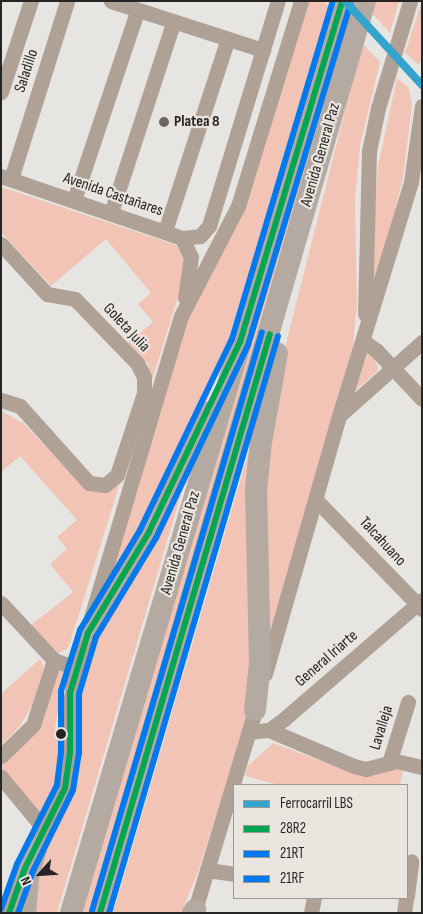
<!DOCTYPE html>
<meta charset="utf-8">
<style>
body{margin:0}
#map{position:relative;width:423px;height:914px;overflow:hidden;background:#e7e5e2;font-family:"Sofia Sans Condensed",sans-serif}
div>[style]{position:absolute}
.green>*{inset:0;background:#f1c4b6}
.minor>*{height:15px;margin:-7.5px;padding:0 7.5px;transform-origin:7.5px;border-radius:7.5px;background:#afa196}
.highway>*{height:22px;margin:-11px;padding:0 11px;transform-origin:11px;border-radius:11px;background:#b4aaa2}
.bus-1>*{height:6px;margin:-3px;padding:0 3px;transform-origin:3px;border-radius:3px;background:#00a651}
.bus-2>*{height:6px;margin:-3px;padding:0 3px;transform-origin:3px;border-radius:3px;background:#0079ef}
.bus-3>*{height:6px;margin:-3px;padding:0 3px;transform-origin:3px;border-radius:3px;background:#0079ef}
.rail-1>*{height:8px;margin:-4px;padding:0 4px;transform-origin:4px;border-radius:4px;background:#34a4cf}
.dots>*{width:14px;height:14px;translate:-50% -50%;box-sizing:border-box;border:2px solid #eae6df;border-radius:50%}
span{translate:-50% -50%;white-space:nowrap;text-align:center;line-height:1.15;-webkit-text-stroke:4.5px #eae6df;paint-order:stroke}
.street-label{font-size:16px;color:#262523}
.poi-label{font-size:16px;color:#262523;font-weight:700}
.left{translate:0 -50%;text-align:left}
.frame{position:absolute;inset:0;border:2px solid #262523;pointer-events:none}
.legend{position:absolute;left:233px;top:784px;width:175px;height:115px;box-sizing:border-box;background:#eae6df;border:1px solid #9c9994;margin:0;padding:6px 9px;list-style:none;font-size:15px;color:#262523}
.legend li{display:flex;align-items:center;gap:10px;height:25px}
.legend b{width:25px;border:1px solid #9c9994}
.north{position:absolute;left:15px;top:849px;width:50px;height:50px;-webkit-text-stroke:4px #eae6df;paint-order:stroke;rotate:244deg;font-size:14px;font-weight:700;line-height:20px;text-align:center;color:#262523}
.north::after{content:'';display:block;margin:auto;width:18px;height:22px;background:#262523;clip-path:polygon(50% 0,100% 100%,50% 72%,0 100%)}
</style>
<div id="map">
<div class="green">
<i style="clip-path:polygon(309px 1px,324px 1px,330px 8px,223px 358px,196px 431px,99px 605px,187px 318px,246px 204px)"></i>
<i style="clip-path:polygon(376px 1px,399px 1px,390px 33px,372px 13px)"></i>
<i style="clip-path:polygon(422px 1px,422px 56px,419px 65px,405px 53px)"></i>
<i style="clip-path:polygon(362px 43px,380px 62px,360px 146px,355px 200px,357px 304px,353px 347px,265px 648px,259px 510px,270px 407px)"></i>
<i style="clip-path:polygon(397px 78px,409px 88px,412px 105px,403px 178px,374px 293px,373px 227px,378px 166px)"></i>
<i style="clip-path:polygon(331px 79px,89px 913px,81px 913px,320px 108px)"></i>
<i style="clip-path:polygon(1px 187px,176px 245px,187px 257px,188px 265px,70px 643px,67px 649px,58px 653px,31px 625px,73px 592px,50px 564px,67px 549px,57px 537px,77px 520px,20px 456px,1px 472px,1px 411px,23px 423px,77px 479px,109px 486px,148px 374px,148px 364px,128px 343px,153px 322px,138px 304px,151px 293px,106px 239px,51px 286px,1px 232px)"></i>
<i style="clip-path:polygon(368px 353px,375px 356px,378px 371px,355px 391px,352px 389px,364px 356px)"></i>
<i style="clip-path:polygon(254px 434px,250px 709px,198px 872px,181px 913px,113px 913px)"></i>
<i style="clip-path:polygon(177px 493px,181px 494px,57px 913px,30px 913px,46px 844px,72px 786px,77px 704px,92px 643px)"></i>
<i style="clip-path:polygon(40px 659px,44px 667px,33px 704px,19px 727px,1px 746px,1px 694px)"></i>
<i style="clip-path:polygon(61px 669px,64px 672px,55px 729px,62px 743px,62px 758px,55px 796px,43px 816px,37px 813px,1px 769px,1px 764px,38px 728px,58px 670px)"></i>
<i style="clip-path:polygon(273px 743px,356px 774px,379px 773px,397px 767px,403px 771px,400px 785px,279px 785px,245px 776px,247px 767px)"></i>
</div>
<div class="minor">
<i style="left:111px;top:1px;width:160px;rotate:17.9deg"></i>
<i style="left:1px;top:92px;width:96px;rotate:-71.8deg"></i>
<i style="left:1px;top:176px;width:191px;rotate:18.9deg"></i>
<i style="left:182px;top:238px;width:18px;rotate:-6deg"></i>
<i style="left:200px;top:236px;width:13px;rotate:-48deg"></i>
<i style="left:209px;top:226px;width:235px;rotate:-73deg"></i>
<i style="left:11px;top:179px;width:187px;rotate:-72.5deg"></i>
<i style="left:74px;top:200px;width:198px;rotate:-71.5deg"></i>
<i style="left:111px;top:213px;width:200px;rotate:-71.9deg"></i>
<i style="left:165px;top:231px;width:200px;rotate:-71.9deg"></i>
<i style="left:182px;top:238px;width:21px;rotate:65deg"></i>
<i style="left:191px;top:257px;width:41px;rotate:98.3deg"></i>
<i style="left:1px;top:244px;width:68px;rotate:47.4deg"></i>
<i style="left:47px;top:294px;width:28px;rotate:10deg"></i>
<i style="left:75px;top:299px;width:89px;rotate:45.9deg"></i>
<i style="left:137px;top:363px;width:16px;rotate:63deg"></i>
<i style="left:144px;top:377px;width:16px;rotate:90deg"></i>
<i style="left:144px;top:393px;width:86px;rotate:108.2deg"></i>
<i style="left:117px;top:475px;width:16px;rotate:140deg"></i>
<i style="left:105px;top:485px;width:16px;rotate:-173deg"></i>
<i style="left:89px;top:483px;width:103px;rotate:-131.9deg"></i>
<i style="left:20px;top:406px;width:20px;rotate:-162deg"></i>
<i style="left:365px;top:314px;width:163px;rotate:-88.6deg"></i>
<i style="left:369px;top:151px;width:44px;rotate:-78.2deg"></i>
<i style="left:378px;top:108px;width:112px;rotate:-73.3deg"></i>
<i style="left:363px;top:341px;width:16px;rotate:35deg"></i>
<i style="left:376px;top:350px;width:67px;rotate:46.8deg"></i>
<i style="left:340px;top:415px;width:110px;rotate:-41.7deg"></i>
<i style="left:316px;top:500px;width:152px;rotate:45.8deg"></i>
<i style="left:1px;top:603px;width:78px;rotate:47.1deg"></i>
<i style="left:54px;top:660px;width:23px;rotate:20deg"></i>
<i style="left:265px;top:674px;width:268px;rotate:-74deg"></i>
<i style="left:339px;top:416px;width:245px;rotate:-72.9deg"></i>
<i style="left:411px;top:182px;width:77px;rotate:-81.8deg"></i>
<i style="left:269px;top:730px;width:92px;rotate:23deg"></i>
<i style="left:354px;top:766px;width:12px;rotate:14deg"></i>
<i style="left:366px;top:769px;width:31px;rotate:-15deg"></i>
<i style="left:396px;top:761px;width:27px;rotate:13deg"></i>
<i style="left:249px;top:732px;width:20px;rotate:-6deg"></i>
<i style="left:269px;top:730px;width:19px;rotate:-36deg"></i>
<i style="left:284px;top:719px;width:182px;rotate:-40.8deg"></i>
<i style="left:1px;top:756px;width:45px;rotate:-44.1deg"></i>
<i style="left:33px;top:725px;width:68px;rotate:-72.1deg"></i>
<i style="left:389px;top:763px;width:64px;rotate:-72.7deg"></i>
<i style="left:1px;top:777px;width:69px;rotate:50.3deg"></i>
<i style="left:207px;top:870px;width:27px;rotate:8deg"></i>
<i style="left:407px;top:896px;width:35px;rotate:-83deg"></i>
<i style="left:9px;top:913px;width:48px;rotate:-70.4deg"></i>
<i style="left:25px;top:868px;width:89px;rotate:-63.4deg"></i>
<i style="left:65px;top:788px;width:35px;rotate:-82deg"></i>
<i style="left:70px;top:753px;width:39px;rotate:-93deg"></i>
<i style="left:68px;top:714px;width:47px;rotate:-80.1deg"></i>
<i style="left:76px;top:668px;width:367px;rotate:-73.4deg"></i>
<i style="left:181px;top:316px;width:124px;rotate:-62.6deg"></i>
<i style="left:238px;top:206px;width:214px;rotate:-72.9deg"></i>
<i style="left:194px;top:913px;width:221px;rotate:-73.2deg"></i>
<i style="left:311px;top:913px;width:15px;rotate:-79deg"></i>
<i style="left:404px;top:913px;width:15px;rotate:-82deg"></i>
</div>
<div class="highway">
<i style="left:88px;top:633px;width:116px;rotate:-58.8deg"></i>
<i style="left:148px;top:534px;width:135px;rotate:-64deg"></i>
<i style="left:255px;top:710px;width:47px;rotate:-83.9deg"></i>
<i style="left:260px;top:663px;width:173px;rotate:-91.3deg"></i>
<i style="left:256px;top:490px;width:48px;rotate:-84.1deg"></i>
<i style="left:261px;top:442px;width:90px;rotate:-79.8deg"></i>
<i style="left:25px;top:913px;width:36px;rotate:-85deg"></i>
<i style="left:28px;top:877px;width:32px;rotate:-74deg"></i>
<i style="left:71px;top:913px;width:951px;rotate:-73.45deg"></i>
<i style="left:100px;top:913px;width:950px;rotate:-73.8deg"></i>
<i style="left:193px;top:913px;width:4px;rotate:-56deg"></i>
</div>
<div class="bus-1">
<i style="left:9px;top:913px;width:48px;rotate:-70.4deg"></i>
<i style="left:25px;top:868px;width:89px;rotate:-63.4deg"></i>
<i style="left:65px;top:788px;width:35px;rotate:-82deg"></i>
<i style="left:70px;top:753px;width:60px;rotate:-90deg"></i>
<i style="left:70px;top:693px;width:63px;rotate:-73.3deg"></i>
<i style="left:88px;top:633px;width:116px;rotate:-58.8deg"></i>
<i style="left:148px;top:534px;width:213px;rotate:-64.4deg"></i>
<i style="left:240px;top:342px;width:356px;rotate:-73.3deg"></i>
<i style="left:100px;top:913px;width:603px;rotate:-73.64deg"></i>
</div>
<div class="bus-2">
<i style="left:18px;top:913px;width:45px;rotate:-70.3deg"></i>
<i style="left:33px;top:871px;width:90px;rotate:-63.7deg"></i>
<i style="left:73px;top:790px;width:37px;rotate:-81deg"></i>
<i style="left:79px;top:753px;width:59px;rotate:-90deg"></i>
<i style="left:79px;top:694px;width:59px;rotate:-73.4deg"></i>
<i style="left:96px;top:637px;width:116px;rotate:-58.8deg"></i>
<i style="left:156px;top:538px;width:214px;rotate:-64.5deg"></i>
<i style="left:248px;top:345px;width:356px;rotate:-73.3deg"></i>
<i style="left:109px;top:913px;width:601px;rotate:-73.67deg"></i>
</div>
<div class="bus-3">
<i style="left:1px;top:909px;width:48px;rotate:-70.4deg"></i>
<i style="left:17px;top:864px;width:89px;rotate:-63.1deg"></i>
<i style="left:57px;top:785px;width:33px;rotate:-83deg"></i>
<i style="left:61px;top:752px;width:61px;rotate:-90deg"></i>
<i style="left:61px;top:691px;width:64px;rotate:-72.7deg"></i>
<i style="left:80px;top:630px;width:117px;rotate:-59deg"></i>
<i style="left:140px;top:530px;width:212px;rotate:-64.3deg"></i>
<i style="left:232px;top:339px;width:353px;rotate:-73.4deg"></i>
<i style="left:92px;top:911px;width:603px;rotate:-73.64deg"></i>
</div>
<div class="rail-1">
<i style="left:345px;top:1px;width:114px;rotate:47.5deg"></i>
</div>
<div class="dots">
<i style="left:164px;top:122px;background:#6a6866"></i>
<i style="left:61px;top:734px;background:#262523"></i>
</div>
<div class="street-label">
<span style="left:27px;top:71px;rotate:-72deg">Saladillo</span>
<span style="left:321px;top:155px;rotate:-74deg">Avenida General Paz</span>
<span style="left:113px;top:195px;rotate:19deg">Avenida Castañares</span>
<span style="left:126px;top:328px;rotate:47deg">Goleta Julia</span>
<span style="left:382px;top:542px;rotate:47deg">Talcahuano</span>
<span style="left:181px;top:543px;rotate:-74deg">Avenida General Paz</span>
<span style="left:327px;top:659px;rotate:-41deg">General Iriarte</span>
<span style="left:382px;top:728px;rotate:-73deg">Lavalleja</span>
</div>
<div class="poi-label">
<span class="left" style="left:174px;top:122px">Platea 8</span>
</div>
<div class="frame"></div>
<ul class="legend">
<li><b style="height:6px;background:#34a4cf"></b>Ferrocarril LBS</li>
<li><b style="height:6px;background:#00a651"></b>28R2</li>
<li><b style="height:6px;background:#0079ef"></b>21RT</li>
<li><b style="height:6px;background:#0079ef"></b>21RF</li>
</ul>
<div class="north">N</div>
</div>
